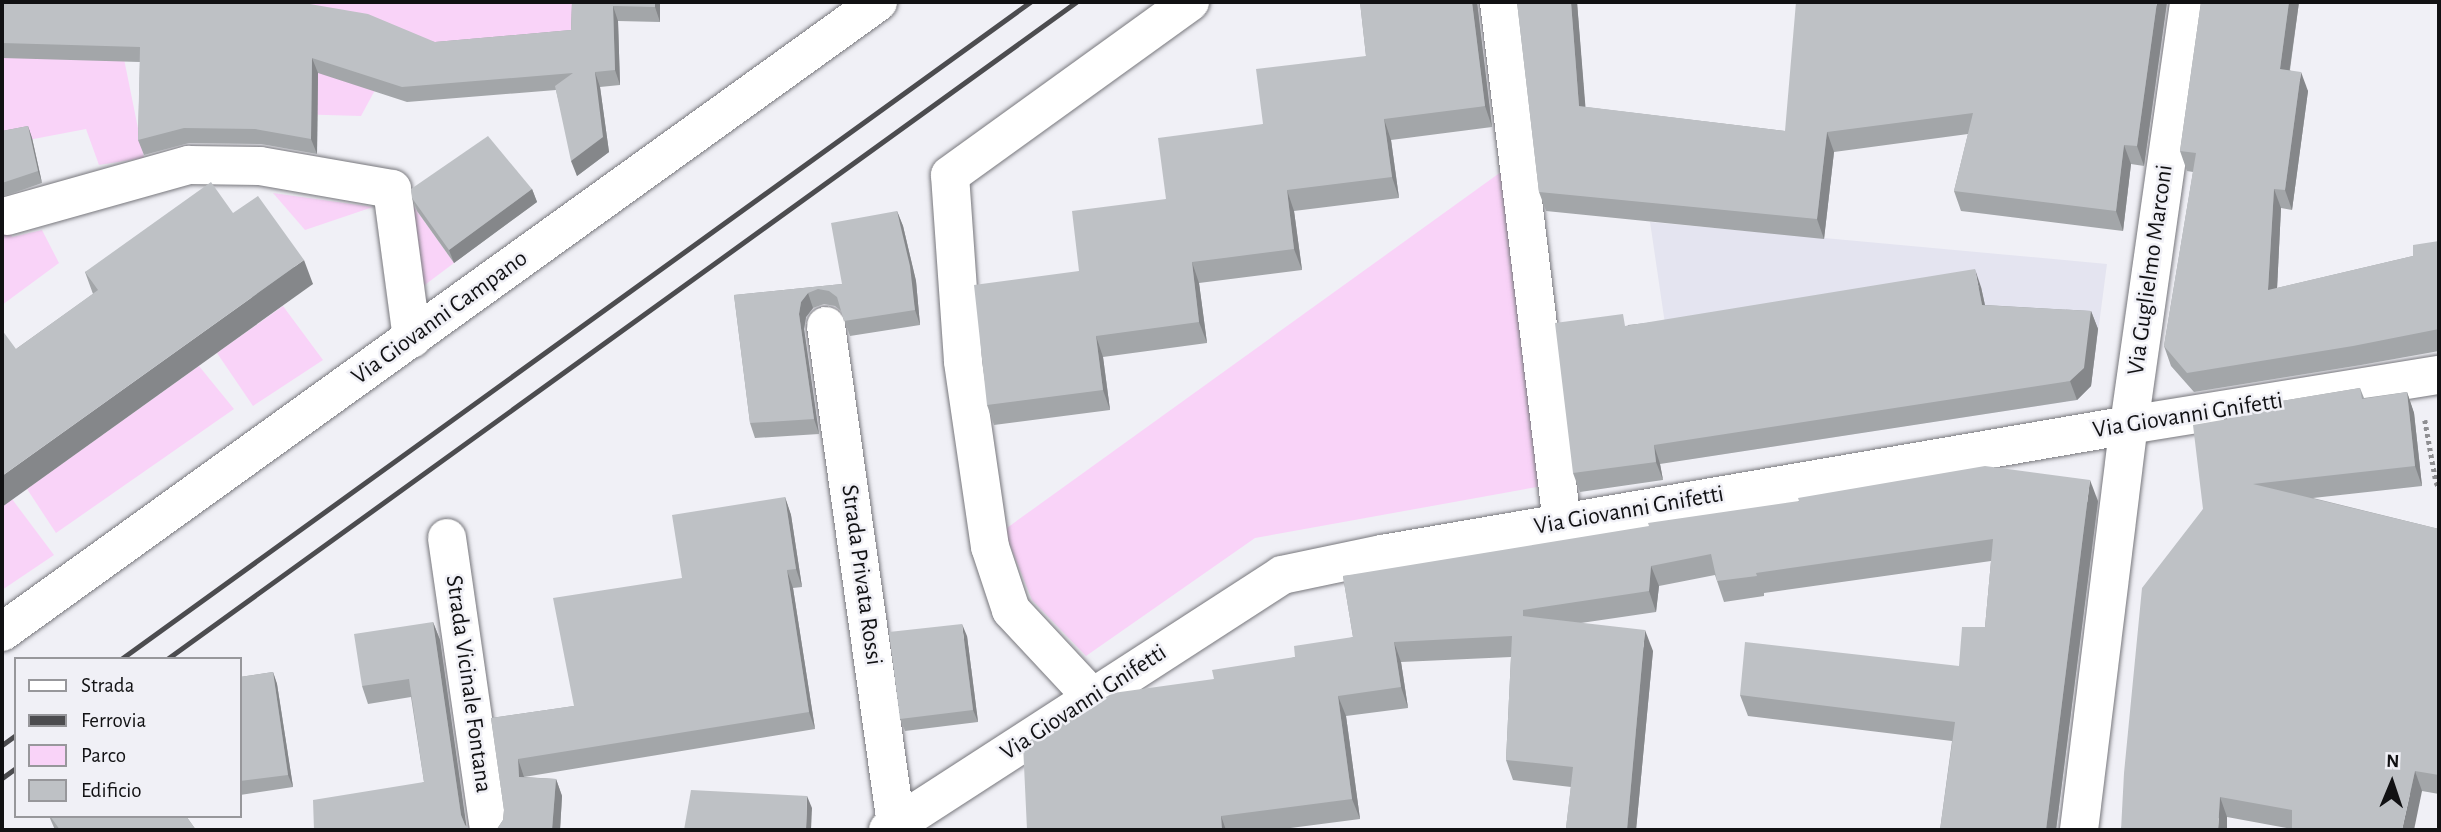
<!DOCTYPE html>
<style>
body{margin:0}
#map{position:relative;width:2441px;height:832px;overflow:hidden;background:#f0f0f6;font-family:"Alegreya Sans",sans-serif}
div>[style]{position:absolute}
.built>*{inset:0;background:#e4e4f0}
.green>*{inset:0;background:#f9d3f8}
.path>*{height:4.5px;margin-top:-2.25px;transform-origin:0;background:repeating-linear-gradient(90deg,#8e8e92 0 3.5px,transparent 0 7px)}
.roads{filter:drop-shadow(0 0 2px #77777c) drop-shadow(0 0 2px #77777c)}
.minor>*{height:38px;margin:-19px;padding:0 19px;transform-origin:19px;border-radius:19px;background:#fff}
.major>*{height:38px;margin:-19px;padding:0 19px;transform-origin:19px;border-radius:19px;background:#fff}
.rail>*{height:5px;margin:-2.5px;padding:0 2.5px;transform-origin:2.5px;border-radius:2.5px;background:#4c4c4f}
.wall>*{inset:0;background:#a3a6a9}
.shaded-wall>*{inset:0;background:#85878a}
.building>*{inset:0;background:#bec1c5}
span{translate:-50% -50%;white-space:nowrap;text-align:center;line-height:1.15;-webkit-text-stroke:5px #f0f0f6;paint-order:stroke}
.street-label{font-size:24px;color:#111113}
.frame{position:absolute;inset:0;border:4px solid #111113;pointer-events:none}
.legend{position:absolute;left:14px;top:657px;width:228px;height:161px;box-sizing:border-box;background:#f0f0f6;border:2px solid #97979b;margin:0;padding:9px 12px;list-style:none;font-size:21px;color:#111113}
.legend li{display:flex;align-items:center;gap:14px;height:35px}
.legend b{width:35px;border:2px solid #97979b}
.north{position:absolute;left:2357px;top:748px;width:70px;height:70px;-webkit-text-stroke:5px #f0f0f6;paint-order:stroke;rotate:2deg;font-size:19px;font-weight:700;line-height:28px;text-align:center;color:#111113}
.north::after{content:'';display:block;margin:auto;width:24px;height:32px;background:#111113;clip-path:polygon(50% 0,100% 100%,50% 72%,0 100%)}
</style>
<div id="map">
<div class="built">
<i style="clip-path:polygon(1650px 222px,2107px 264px,2091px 386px,2077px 400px,1685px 460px)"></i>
</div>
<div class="green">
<i style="clip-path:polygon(2px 2px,122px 49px,144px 158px,99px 165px,86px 129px,2px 145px)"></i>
<i style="clip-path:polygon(263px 2px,578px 2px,577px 46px,441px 57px)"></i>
<i style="clip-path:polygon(261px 54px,381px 79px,361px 116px,257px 113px)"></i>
<i style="clip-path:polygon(1512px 164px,1548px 485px,1255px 538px,1086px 656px,1032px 600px,1004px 530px)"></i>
<i style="clip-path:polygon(2px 192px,12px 237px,42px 230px,59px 263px,2px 305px)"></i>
<i style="clip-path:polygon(273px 193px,373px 207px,305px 230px)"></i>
<i style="clip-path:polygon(412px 204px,454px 263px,418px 290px)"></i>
<i style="clip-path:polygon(283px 306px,323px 360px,253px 406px,217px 353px)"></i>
<i style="clip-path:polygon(199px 366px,234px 409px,56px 533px,27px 489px)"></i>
<i style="clip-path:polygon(12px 499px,54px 555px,2px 590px,2px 507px)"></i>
</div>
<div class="path">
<i style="left:2425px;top:420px;width:63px;rotate:79.9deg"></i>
<i style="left:2436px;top:482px;width:6px;rotate:59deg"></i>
</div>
<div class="roads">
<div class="minor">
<i style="left:1499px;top:2px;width:525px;rotate:83.11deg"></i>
<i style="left:7px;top:216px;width:189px;rotate:-15.7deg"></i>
<i style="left:189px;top:165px;width:71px;rotate:0.8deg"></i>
<i style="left:260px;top:166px;width:134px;rotate:9.9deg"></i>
<i style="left:392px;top:189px;width:151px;rotate:82.4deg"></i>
<i style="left:826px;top:326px;width:504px;rotate:82.01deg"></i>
<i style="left:447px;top:538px;width:295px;rotate:81.8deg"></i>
<i style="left:2px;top:632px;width:1079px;rotate:-35.72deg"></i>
<i style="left:1092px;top:697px;width:119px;rotate:-133deg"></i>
<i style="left:1011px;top:610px;width:66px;rotate:-108.4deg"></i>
<i style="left:990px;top:547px;width:188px;rotate:-98.3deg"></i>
<i style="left:963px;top:361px;width:186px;rotate:-94deg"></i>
<i style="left:950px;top:175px;width:296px;rotate:-35.8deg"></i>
<i style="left:888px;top:830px;width:469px;rotate:-32.9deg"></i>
<i style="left:1282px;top:575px;width:102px;rotate:-11.9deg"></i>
<i style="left:1382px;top:554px;width:758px;rotate:-9.8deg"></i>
<i style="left:2129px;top:425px;width:427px;rotate:-81.9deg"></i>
</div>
<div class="major">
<i style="left:2079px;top:830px;width:408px;rotate:-83deg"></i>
<i style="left:2129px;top:425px;width:314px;rotate:-9.2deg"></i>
</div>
</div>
<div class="rail">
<i style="left:121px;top:659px;width:1122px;rotate:-35.86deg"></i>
<i style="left:167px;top:659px;width:1122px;rotate:-35.86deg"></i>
<i style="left:2px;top:745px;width:17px;rotate:-36deg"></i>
<i style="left:2px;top:778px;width:17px;rotate:-36deg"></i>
</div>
<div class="wall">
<i style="clip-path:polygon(2px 2px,435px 42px,571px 30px,572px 2px,660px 2px,660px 22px,618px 21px,620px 85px,600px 87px,609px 152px,577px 176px,556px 90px,407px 102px,318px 73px,317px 154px,261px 144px,189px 143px,144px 155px,138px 140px,140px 62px,2px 58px)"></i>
<i style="clip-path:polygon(1360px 2px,1477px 2px,1492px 127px,1391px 140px,1399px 198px,1294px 211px,1302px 270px,1199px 283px,1207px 343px,1103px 357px,1110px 410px,994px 425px,987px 405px,1079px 271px,1166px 199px,1263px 124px,1366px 56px)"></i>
<i style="clip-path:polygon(1517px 2px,1577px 2px,1585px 107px,1785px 131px,2167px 2px,2144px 166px,2131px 164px,2123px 231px,1961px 211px,1954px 191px,1968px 134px,1834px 152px,1824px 239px,1546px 211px,1539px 192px)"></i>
<i style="clip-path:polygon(2201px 2px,2299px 2px,2290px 70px,2308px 91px,2292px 210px,2281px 208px,2277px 288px,2413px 256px,2439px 241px,2439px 351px,2361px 365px,2194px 392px,2171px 366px,2164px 346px,2193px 172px,2187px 171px,2180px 151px)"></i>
<i style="clip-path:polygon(28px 126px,32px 138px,42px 183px,2px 197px,2px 131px)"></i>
<i style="clip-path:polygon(532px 189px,537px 202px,454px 263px,417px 211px,412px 198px)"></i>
<i style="clip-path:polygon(897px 211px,903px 226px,916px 281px,920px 325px,850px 336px,841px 311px,835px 306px,824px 304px,813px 308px,806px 317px,804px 329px,819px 434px,755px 438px,750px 423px,734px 295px,842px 284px)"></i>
<i style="clip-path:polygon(233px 213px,313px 284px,16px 349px,93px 294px,85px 272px)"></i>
<i style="clip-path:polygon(1981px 287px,1985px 305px,2091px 311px,2098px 329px,2091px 386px,2077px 400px,1660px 464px,1663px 480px,1580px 492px,1573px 473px,1628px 325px)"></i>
<i style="clip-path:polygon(2360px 388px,2364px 398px,2407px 392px,2414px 413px,2422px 486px,2313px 498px,2439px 529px,2439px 794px,2422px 791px,2292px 829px,2227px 817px,2121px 830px,2203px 509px,2224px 420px,2221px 411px)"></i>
<i style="clip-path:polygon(785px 497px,791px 515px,802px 587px,793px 588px,815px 729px,524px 777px,556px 779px,562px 796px,560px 830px,494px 830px,497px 829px,503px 820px,504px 810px,491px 718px,574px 706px,682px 578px)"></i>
<i style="clip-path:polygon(2098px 501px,2056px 830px,1940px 830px,1952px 741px,1748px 716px,1740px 695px,1959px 666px,1985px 627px,1991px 561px,1764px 593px,1764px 596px,1724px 602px,1715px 575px,1659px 586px,1656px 612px,1581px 623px,1653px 651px,1636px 830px,1566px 830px,1566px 828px,1571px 787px,1513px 780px,1506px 760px,1511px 657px,1401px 662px,1408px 708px,1346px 716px,1360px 819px,1276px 830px,1027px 830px,1214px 679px,1295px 657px,1353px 637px,1343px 576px)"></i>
<i style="clip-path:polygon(433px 622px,440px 640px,466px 826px,314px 830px,424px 782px,411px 697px,368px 704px,362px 686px)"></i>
<i style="clip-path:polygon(967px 636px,978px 722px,905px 731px,900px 719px)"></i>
<i style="clip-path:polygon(273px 672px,277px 684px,293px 787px,240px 795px,240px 677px)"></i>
<i style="clip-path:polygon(49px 816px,186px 816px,196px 830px,55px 830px)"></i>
</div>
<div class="shaded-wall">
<i style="clip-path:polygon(655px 2px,660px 2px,660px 22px,655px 7px)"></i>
<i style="clip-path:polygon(1472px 2px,1477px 2px,1492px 127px,1485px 106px)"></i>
<i style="clip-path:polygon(1571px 2px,1577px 2px,1587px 126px,1579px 106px)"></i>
<i style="clip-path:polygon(2157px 2px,2167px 2px,2144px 166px,2137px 146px)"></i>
<i style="clip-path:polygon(2289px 2px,2299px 2px,2287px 88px,2280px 69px)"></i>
<i style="clip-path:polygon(613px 6px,618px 21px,620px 85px,615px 70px)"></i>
<i style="clip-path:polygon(312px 58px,318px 73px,317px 154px,311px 139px)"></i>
<i style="clip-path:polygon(595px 72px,600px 87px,609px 152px,577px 176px,571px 161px)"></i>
<i style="clip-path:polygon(2301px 72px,2308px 91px,2292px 210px,2285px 190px)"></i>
<i style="clip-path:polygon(1384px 119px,1391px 140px,1399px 198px,1392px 177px)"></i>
<i style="clip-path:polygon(28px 126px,32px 138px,42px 183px,38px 171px)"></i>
<i style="clip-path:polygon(1827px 132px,1834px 152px,1824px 239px,1817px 219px)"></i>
<i style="clip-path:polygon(2124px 145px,2131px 164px,2123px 231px,2116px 211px)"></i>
<i style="clip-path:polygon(532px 189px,537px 202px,454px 263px,449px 250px)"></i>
<i style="clip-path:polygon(2274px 189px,2281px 208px,2276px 310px,2268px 290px)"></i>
<i style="clip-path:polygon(1287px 190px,1294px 211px,1302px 270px,1294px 249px)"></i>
<i style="clip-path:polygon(897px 211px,903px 226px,916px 281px,920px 325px,915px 310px)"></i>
<i style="clip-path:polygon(304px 260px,313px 284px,2px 507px,2px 476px)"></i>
<i style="clip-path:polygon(1192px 262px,1199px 283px,1207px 343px,1199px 322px)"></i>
<i style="clip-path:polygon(1975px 269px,1981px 287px,1989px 324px,1982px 305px)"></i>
<i style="clip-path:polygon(808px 293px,813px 308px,806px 317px,804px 329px,819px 434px,814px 419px,799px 314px,801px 302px)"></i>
<i style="clip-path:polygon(2091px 311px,2098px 329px,2091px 386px,2077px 400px,2070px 381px)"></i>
<i style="clip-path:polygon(1096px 336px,1103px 357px,1110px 410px,1103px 390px)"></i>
<i style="clip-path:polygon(2407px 392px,2414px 413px,2422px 486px,2415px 466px)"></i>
<i style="clip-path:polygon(1654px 445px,1660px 464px,1663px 480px,1656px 462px)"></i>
<i style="clip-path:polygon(2090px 480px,2098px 501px,2056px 830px,2046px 830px)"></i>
<i style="clip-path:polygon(785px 497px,791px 515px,802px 587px,796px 569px)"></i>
<i style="clip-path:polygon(1651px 566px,1659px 586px,1656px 612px,1649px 591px)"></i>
<i style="clip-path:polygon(787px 570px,793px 588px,815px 729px,809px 712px)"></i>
<i style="clip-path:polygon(433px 622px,440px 640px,467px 830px,461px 815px)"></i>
<i style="clip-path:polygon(962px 624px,967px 636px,978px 722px,973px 710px)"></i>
<i style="clip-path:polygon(1645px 630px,1653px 651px,1636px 830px,1627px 830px)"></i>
<i style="clip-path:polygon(1394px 642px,1401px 662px,1408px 708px,1401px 687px)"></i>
<i style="clip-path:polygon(273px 672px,277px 684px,293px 787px,288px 775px)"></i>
<i style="clip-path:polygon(1338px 696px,1346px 716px,1360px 819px,1352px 799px)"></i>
<i style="clip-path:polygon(518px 759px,524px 777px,519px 777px)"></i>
<i style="clip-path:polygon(2415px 771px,2422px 791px,2414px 830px,2402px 830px)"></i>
<i style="clip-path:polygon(556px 779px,562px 796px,560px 830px,552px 830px)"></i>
<i style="clip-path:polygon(807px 796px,812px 808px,811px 830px,806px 830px)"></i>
<i style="clip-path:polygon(2220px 797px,2227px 817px,2227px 830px,2218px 830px)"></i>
<i style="clip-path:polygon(1221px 816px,1226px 830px,1222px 830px)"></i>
</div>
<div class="building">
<i style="clip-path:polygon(2px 2px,298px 2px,368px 14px,435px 42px,571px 30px,572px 2px,655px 2px,655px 7px,613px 6px,615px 70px,595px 72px,603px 137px,571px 161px,555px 86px,573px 73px,402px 87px,312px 58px,311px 139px,255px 129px,184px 128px,138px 140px,140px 47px,2px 43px)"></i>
<i style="clip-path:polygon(1360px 2px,1472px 2px,1485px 106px,1384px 119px,1392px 177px,1287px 190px,1294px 249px,1192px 262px,1199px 322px,1096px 336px,1103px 390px,987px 405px,974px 285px,1079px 271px,1072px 211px,1166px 199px,1158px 138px,1263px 124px,1256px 69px,1366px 56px)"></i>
<i style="clip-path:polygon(1517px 2px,1571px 2px,1579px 106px,1785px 131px,1796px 2px,2157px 2px,2137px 146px,2124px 145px,2116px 211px,1954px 191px,1973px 113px,1827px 132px,1817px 219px,1539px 192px)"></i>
<i style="clip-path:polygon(2201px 2px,2289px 2px,2280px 69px,2301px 72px,2285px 190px,2274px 189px,2268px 290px,2413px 256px,2413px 245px,2439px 241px,2439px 329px,2353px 346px,2187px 373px,2164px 346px,2196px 153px,2180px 151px)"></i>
<i style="clip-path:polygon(28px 126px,38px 171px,2px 183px,2px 131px)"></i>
<i style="clip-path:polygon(488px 136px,532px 189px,449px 250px,412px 198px,411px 189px)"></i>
<i style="clip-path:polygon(211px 182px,233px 213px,258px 196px,304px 260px,2px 476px,2px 330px,16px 349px,98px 290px,85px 272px)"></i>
<i style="clip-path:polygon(897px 211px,910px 266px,915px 310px,844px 321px,837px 297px,829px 291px,818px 289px,808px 293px,801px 302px,799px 314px,814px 419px,750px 423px,734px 295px,842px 284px,831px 223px)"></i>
<i style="clip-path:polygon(1975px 269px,1982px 305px,2091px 311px,2084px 368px,2070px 381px,1654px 445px,1656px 462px,1573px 473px,1555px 323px,1623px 314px,1625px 326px)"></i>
<i style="clip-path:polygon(2360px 388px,2362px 399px,2407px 392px,2415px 466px,2253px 484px,2439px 529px,2439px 775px,2415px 771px,2402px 830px,2292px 830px,2292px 810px,2220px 797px,2218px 830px,2121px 830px,2124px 773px,2142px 588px,2203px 509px,2193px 425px,2228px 419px,2221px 411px)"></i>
<i style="clip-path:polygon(1985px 466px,2090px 480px,2046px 830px,1940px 830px,1955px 722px,1740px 695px,1745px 642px,1959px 666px,1962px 627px,1985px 627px,1993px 539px,1756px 573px,1757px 576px,1717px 581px,1711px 554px,1651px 566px,1649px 591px,1523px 610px,1523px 616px,1645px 630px,1627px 830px,1588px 830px,1566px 828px,1573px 767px,1506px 760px,1512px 636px,1394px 642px,1401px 687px,1338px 696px,1352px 799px,1221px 816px,1222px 830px,1027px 830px,1023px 744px,1113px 693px,1214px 679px,1212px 670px,1295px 657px,1294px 646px,1353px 637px,1343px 576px,1649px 526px,1648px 523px,1799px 501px,1798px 498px)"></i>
<i style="clip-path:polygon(785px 497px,796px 569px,787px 570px,809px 712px,518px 759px,519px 777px,556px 779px,552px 830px,494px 830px,497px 829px,503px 820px,504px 810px,491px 718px,574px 706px,553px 598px,682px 578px,672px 515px)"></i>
<i style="clip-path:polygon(433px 622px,461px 815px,465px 825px,471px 830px,314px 830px,313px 800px,424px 782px,409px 679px,362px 686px,354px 634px)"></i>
<i style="clip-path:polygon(962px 624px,973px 710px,900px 719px,889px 632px)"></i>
<i style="clip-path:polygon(273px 672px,288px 775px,240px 781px,240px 677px)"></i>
<i style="clip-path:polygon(691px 790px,807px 796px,806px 830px,684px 830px)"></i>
<i style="clip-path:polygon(50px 816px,186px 816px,196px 830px,60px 830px)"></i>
</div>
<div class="street-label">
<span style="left:2151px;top:270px;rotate:-82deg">Via Guglielmo Marconi</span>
<span style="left:440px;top:318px;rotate:-36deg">Via Giovanni Campano</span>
<span style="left:2188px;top:416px;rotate:-9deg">Via Giovanni Gnifetti</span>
<span style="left:1629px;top:511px;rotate:-10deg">Via Giovanni Gnifetti</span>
<span style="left:861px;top:575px;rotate:82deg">Strada Privata Rossi</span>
<span style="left:468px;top:684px;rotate:82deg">Strada Vicinale Fontana</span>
<span style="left:1084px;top:703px;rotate:-33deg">Via Giovanni Gnifetti</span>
</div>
<div class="frame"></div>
<ul class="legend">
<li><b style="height:9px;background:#fff"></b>Strada</li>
<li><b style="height:9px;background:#4c4c4f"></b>Ferrovia</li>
<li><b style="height:19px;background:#f9d3f8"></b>Parco</li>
<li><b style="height:19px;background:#bec1c5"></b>Edificio</li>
</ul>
<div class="north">N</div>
</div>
